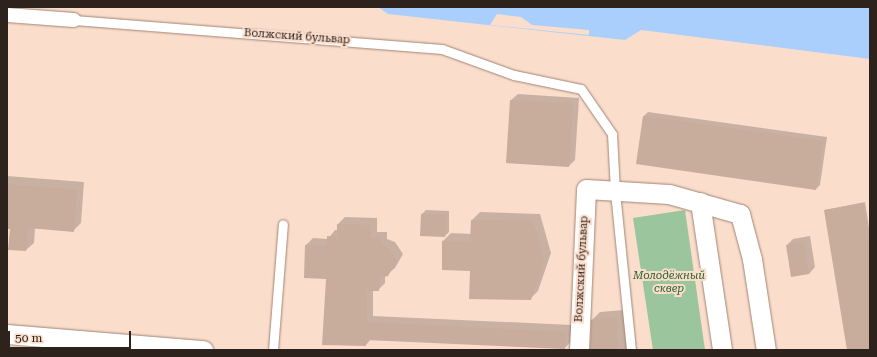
<!DOCTYPE html>
<meta charset="utf-8">
<style>
body{margin:0}
#map{position:relative;width:877px;height:357px;overflow:hidden;background:#fbddcc;font-family:"Roboto Serif",serif}
div>[style]{position:absolute}
.green>*{inset:0;background:#9ac59d}
.water>*{inset:0;background:#aacffd}
.pier>*{inset:0;background:#fbddcc}
.shadow>*{inset:0;background:#0003}
.building>*{inset:0;background:#c8ac9c}
.roads{filter:drop-shadow(0 0 1px #a08575) drop-shadow(0 0 1px #a08575)}
.service>*{height:9px;margin:-4.5px;padding:0 4.5px;transform-origin:4.5px;border-radius:4.5px;background:#fff}
.pedestrian>*{height:14px;margin:-7px;padding:0 7px;transform-origin:7px;border-radius:7px;background:#fff}
.minor>*{height:19px;margin:-9.5px;padding:0 9.5px;transform-origin:9.5px;border-radius:9.5px;background:#fff}
span{translate:-50% -50%;white-space:nowrap;text-align:center;line-height:1.15;-webkit-text-stroke:4px #fbddcc;paint-order:stroke}
.street-label{font-size:11px;color:#2d221c}
.park-label{font-size:11px;color:#23622d;font-style:italic}
.frame{position:absolute;inset:0;border:8px solid #2d221c;pointer-events:none}
.scale{position:absolute;left:8px;top:331px;width:123px;height:18px;box-sizing:border-box;border:2px solid #2d221c;border-top:0;padding-left:5px;font-size:12px;line-height:14px;white-space:nowrap;color:#2d221c;-webkit-text-stroke:3px #fbddcc;paint-order:stroke}
</style>
<div id="map">
<div class="green">
<i style="clip-path:polygon(685px 210px,705px 350px,653px 350px,633px 218px)"></i>
</div>
<div class="water">
<i style="clip-path:polygon(378px 7px,870px 7px,870px 59px,641px 30px,625px 40px,388px 14px)"></i>
</div>
<div class="pier">
<i style="clip-path:polygon(497px 14px,521px 17px,532px 25px,589px 30px,589px 35px,490px 25px)"></i>
</div>
<div class="shadow">
<i style="clip-path:polygon(518px 94px,579px 98px,575px 160px,569px 166px,511px 100px)"></i>
<i style="clip-path:polygon(648px 112px,827px 137px,820px 185px,816px 189px,638px 163px,644px 116px)"></i>
<i style="clip-path:polygon(7px 176px,84px 182px,81px 223px,73px 231px,35px 228px,34px 243px,26px 250px,11px 228px,7px 228px)"></i>
<i style="clip-path:polygon(865px 202px,870px 234px,870px 350px,848px 350px,825px 210px)"></i>
<i style="clip-path:polygon(426px 210px,449px 211px,449px 232px,445px 236px,421px 235px,422px 214px)"></i>
<i style="clip-path:polygon(480px 212px,540px 214px,551px 253px,538px 291px,530px 299px,471px 270px,443px 241px,451px 233px,472px 234px,472px 220px)"></i>
<i style="clip-path:polygon(345px 217px,377px 218px,377px 232px,387px 232px,387px 239px,395px 242px,403px 254px,395px 268px,385px 276px,385px 283px,378px 290px,373px 290px,373px 316px,572px 325px,571px 341px,565px 348px,371px 339px,366px 345px,327px 278px,305px 277px,306px 245px,313px 238px,328px 239px,335px 230px,338px 230px,338px 224px)"></i>
<i style="clip-path:polygon(810px 236px,815px 267px,809px 274px,787px 245px,793px 239px)"></i>
<i style="clip-path:polygon(624px 310px,627px 350px,591px 350px,592px 320px,600px 312px)"></i>
</div>
<div class="building">
<i style="clip-path:polygon(510px 100px,573px 104px,569px 167px,506px 163px)"></i>
<i style="clip-path:polygon(643px 116px,823px 141px,816px 190px,636px 164px)"></i>
<i style="clip-path:polygon(7px 184px,77px 190px,74px 232px,28px 228px,26px 251px,8px 250px,10px 229px,7px 229px)"></i>
<i style="clip-path:polygon(863px 203px,870px 246px,870px 350px,847px 350px,824px 210px)"></i>
<i style="clip-path:polygon(421px 214px,446px 214px,445px 237px,420px 236px)"></i>
<i style="clip-path:polygon(471px 220px,533px 221px,544px 261px,531px 300px,469px 299px,470px 271px,442px 270px,442px 241px,470px 241px)"></i>
<i style="clip-path:polygon(337px 224px,371px 225px,371px 238px,380px 238px,381px 245px,389px 248px,397px 261px,388px 276px,380px 278px,379px 291px,367px 291px,367px 322px,566px 332px,565px 349px,366px 340px,366px 346px,322px 345px,326px 279px,304px 278px,305px 245px,327px 245px,327px 236px,337px 237px)"></i>
<i style="clip-path:polygon(804px 242px,809px 274px,791px 277px,786px 245px)"></i>
<i style="clip-path:polygon(616px 317px,619px 350px,590px 350px,591px 320px)"></i>
</div>
<div class="roads">
<div class="service">
<i style="left:74px;top:20px;width:369px;rotate:4.5deg"></i>
<i style="left:442px;top:49px;width:77px;rotate:19.9deg"></i>
<i style="left:514px;top:75px;width:68px;rotate:11.8deg"></i>
<i style="left:581px;top:89px;width:55px;rotate:55.4deg"></i>
<i style="left:612px;top:134px;width:58px;rotate:87deg"></i>
<i style="left:615px;top:192px;width:159px;rotate:84.2deg"></i>
<i style="left:273px;top:350px;width:126px;rotate:-85.5deg"></i>
</div>
<div class="pedestrian">
<i style="left:7px;top:15px;width:67px;rotate:4.3deg"></i>
</div>
<div class="minor">
<i style="left:700px;top:202px;width:150px;rotate:81.5deg"></i>
<i style="left:7px;top:334px;width:197px;rotate:4.7deg"></i>
<i style="left:579px;top:350px;width:161px;rotate:-87.5deg"></i>
<i style="left:586px;top:189px;width:83px;rotate:3.4deg"></i>
<i style="left:669px;top:194px;width:74px;rotate:15.7deg"></i>
<i style="left:740px;top:214px;width:47px;rotate:75.1deg"></i>
<i style="left:752px;top:259px;width:92px;rotate:81.3deg"></i>
</div>
</div>
<div class="street-label">
<span style="left:297px;top:37px;rotate:4deg">Волжский бульвар</span>
<span style="left:582px;top:269px;rotate:-87deg">Волжский бульвар</span>
</div>
<div class="park-label">
<span style="left:669px;top:283px">Молодёжный<br>сквер</span>
</div>
<div class="frame"></div>
<div class="scale">50 m</div>
</div>
